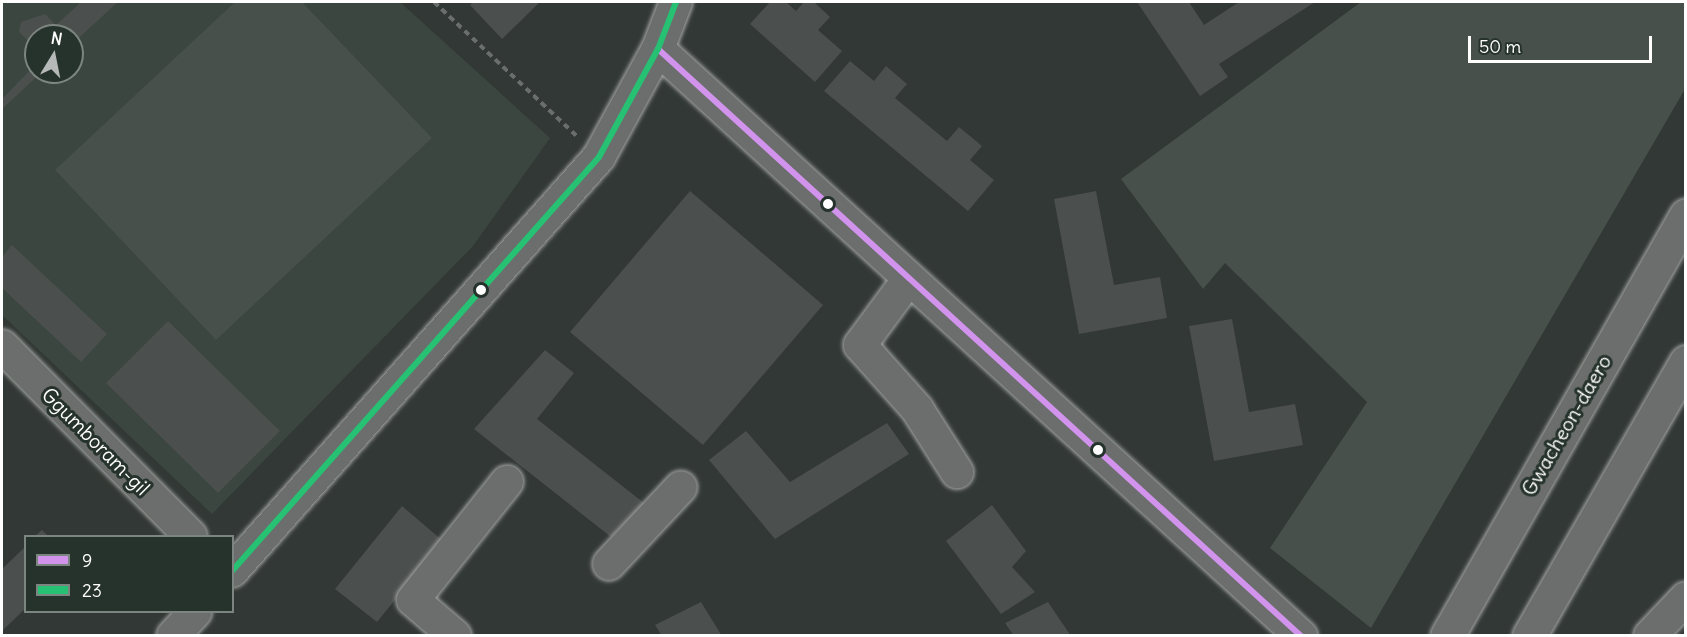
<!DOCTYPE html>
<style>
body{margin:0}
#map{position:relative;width:1687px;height:637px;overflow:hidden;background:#323835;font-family:Delius,sans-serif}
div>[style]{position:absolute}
.built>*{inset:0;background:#3b4640}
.green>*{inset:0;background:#47504b}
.building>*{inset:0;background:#4b4f4d}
.path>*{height:4px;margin-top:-2px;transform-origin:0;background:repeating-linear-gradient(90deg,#6a6e6c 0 6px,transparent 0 10.5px)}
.roads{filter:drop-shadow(0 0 2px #a3a5a4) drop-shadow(0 0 2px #a3a5a4)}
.minor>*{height:32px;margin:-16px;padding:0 16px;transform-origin:16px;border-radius:16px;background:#6b6e6d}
.highway>*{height:33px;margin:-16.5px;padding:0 16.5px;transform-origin:16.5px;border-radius:16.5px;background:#6b6e6d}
.bus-1>*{height:6px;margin:-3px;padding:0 3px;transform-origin:3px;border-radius:3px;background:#d193ec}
.bus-2>*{height:6px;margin:-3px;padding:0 3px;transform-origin:3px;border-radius:3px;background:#26c172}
.dots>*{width:16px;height:16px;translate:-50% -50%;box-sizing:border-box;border:3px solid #26332d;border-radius:50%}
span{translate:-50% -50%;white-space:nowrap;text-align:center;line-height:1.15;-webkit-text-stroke:6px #26332d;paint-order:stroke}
.street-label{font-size:20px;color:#fff}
.frame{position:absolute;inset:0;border:3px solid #fff;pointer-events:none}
.legend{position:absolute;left:24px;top:535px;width:210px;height:78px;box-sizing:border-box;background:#26332d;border:2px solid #7d8581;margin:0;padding:8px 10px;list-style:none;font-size:18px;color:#fff}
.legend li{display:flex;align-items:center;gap:12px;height:30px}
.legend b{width:30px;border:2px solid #7d8581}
.north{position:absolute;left:24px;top:24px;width:60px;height:60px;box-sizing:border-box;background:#26332d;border:2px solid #7d8581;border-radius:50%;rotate:10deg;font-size:16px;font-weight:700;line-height:24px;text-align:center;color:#fff}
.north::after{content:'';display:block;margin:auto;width:21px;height:27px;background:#b7b9b8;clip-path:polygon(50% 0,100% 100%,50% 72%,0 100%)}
.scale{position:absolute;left:1468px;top:36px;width:184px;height:27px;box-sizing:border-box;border:3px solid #fff;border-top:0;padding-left:8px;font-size:18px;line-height:21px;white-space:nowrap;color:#fff;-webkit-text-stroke:4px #26332d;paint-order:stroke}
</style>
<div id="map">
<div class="built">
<i style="clip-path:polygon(evenodd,2px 2px,400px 2px,550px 138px,473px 246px,212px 514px,2px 315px,2px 2px,36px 36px,72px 36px,72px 72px,36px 72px,36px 36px)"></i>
</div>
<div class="green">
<i style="clip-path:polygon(235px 2px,302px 2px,432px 138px,216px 340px,55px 170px)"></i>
<i style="clip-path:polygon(1361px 2px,1686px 2px,1685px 89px,1371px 628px,1270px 548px,1367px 402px,1225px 263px,1203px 289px,1121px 179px)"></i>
</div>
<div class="building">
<i style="clip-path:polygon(81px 2px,118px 2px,72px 44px,72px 36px,36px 36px,36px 49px,19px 32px,21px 22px,45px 14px,56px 25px)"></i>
<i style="clip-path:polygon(473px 2px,540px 2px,502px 39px,470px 5px)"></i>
<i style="clip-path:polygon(770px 2px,786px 2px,796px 11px,804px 2px,814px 2px,830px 17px,818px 30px,842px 51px,815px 82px,750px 24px)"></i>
<i style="clip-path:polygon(1137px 2px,1189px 2px,1204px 25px,1239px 2px,1315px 2px,1219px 64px,1228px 77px,1200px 96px)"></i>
<i style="clip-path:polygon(850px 61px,874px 81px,886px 66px,907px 84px,895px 98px,947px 141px,959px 127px,982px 146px,970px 160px,994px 180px,968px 211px,824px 91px)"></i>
<i style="clip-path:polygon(36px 64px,36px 72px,42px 72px,2px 109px,2px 99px)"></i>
<i style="clip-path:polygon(690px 191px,823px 305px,703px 445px,570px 332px)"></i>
<i style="clip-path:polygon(1096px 191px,1114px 285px,1160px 277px,1167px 318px,1079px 334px,1054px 199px)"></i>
<i style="clip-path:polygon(12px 245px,107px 334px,81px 362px,2px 288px,2px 257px)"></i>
<i style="clip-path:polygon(1232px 319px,1249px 412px,1295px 404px,1303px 445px,1214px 461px,1189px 326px)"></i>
<i style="clip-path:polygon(168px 321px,280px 431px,218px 493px,106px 383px)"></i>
<i style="clip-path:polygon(545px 350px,574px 373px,537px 419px,644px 503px,611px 537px,474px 429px)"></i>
<i style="clip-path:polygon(887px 423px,909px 454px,775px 539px,709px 460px,746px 431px,790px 482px)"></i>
<i style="clip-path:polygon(992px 505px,1026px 551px,1012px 567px,1035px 592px,1001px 614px,946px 541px)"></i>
<i style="clip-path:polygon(402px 506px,443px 541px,377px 622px,335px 589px)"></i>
<i style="clip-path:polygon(42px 530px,48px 536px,35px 536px)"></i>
<i style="clip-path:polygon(26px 546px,26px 608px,2px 631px,2px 569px)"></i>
<i style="clip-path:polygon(701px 602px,722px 636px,662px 636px,655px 625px)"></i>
<i style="clip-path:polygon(1048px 602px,1071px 636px,1014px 636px,1005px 623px)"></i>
</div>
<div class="path">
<i style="left:434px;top:2px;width:199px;rotate:43.2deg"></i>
</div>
<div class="roads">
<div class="minor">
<i style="left:658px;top:49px;width:871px;rotate:42.39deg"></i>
<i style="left:908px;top:280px;width:81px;rotate:126.4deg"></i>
<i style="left:860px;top:345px;width:86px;rotate:48.3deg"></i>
<i style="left:917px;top:409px;width:75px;rotate:57.6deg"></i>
<i style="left:2px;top:346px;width:268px;rotate:45.2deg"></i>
<i style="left:609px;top:564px;width:105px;rotate:-46.9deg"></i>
<i style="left:232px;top:571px;width:553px;rotate:-48.44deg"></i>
<i style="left:599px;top:157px;width:123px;rotate:-61.4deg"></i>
<i style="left:658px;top:49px;width:50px;rotate:-69deg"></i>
<i style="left:173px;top:636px;width:33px;rotate:-47deg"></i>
<i style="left:455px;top:636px;width:55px;rotate:-139.4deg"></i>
<i style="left:413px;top:600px;width:151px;rotate:-51.5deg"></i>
<i style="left:1650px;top:636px;width:52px;rotate:-46.5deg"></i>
</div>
<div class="highway">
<i style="left:1447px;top:636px;width:484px;rotate:-60.4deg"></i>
<i style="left:1529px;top:636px;width:316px;rotate:-60.2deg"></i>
</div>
</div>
<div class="bus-1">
<i style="left:658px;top:49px;width:871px;rotate:42.39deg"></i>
</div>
<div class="bus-2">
<i style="left:232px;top:571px;width:553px;rotate:-48.44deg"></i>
<i style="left:599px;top:157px;width:123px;rotate:-61.4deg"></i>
<i style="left:658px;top:49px;width:50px;rotate:-69deg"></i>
</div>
<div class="dots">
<i style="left:828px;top:204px;background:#fff"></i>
<i style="left:481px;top:290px;background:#fff"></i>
<i style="left:1098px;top:450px;background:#fff"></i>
</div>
<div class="street-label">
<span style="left:1566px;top:425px;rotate:-60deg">Gwacheon-daero</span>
<span style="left:96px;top:441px;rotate:45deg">Ggumboram-gil</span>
</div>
<div class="frame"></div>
<ul class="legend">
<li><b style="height:8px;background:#d193ec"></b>9</li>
<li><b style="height:8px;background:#26c172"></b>23</li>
</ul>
<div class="north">N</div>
<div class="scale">50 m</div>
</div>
